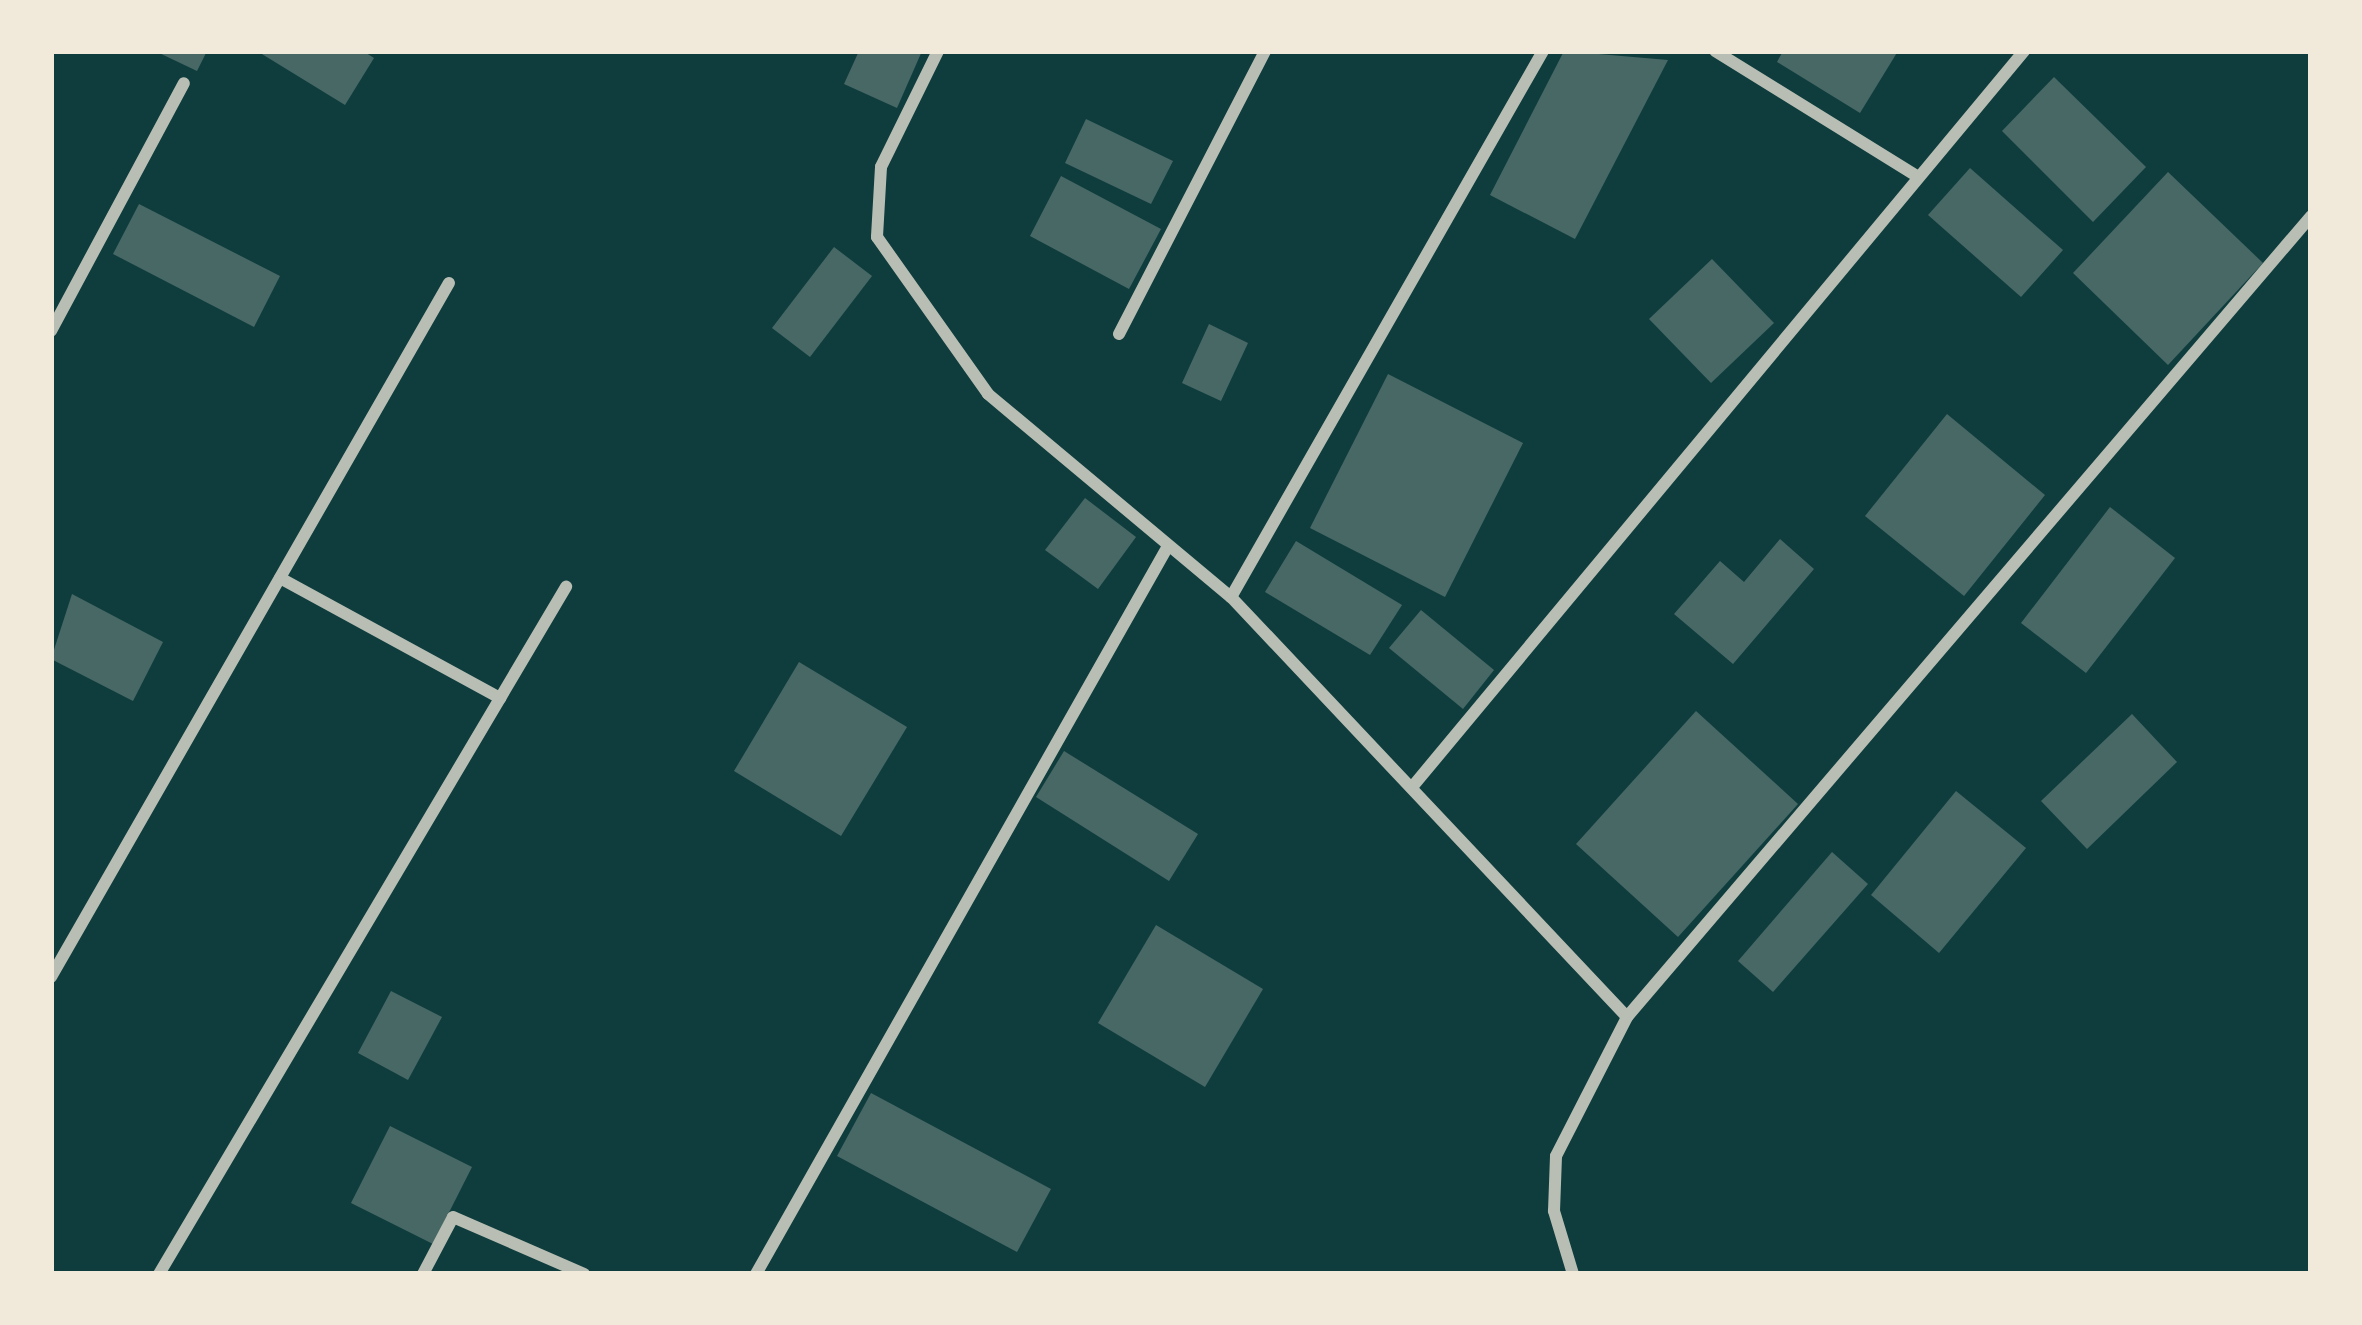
<!DOCTYPE html>
<style>
body{margin:0}
#map{position:relative;width:2362px;height:1325px;overflow:hidden;background:#0f3d3e;font-family:"DM Sans",sans-serif}
div>[style]{position:absolute}
.building>*{inset:0;background:#486865}
.minor>*{height:12px;margin:-6px;padding:0 6px;transform-origin:6px;border-radius:6px;background:#b8beb3}
span{translate:-50% -50%;white-space:nowrap;text-align:center;line-height:1.15;-webkit-text-stroke:12px #f1e9da;paint-order:stroke}
.frame{position:absolute;inset:0;border:54px solid #f1e9da;pointer-events:none}
</style>
<div id="map">
<div class="building">
<i style="clip-path:polygon(155px 51px,207px 51px,197px 71px)"></i>
<i style="clip-path:polygon(257px 51px,363px 51px,374px 58px,345px 105px)"></i>
<i style="clip-path:polygon(859px 51px,922px 51px,897px 108px,844px 84px)"></i>
<i style="clip-path:polygon(1564px 51px,1668px 60px,1575px 239px,1490px 195px)"></i>
<i style="clip-path:polygon(1783px 51px,1898px 51px,1860px 113px,1777px 62px)"></i>
<i style="clip-path:polygon(2054px 77px,2146px 167px,2093px 222px,2002px 131px)"></i>
<i style="clip-path:polygon(1086px 119px,1173px 161px,1151px 204px,1065px 163px)"></i>
<i style="clip-path:polygon(1970px 168px,2063px 250px,2021px 297px,1928px 215px)"></i>
<i style="clip-path:polygon(2168px 172px,2263px 263px,2168px 365px,2073px 273px)"></i>
<i style="clip-path:polygon(1061px 176px,1161px 229px,1129px 289px,1030px 236px)"></i>
<i style="clip-path:polygon(139px 204px,280px 276px,254px 327px,113px 254px)"></i>
<i style="clip-path:polygon(834px 247px,872px 276px,810px 357px,772px 328px)"></i>
<i style="clip-path:polygon(1712px 259px,1774px 323px,1711px 383px,1649px 319px)"></i>
<i style="clip-path:polygon(1209px 324px,1248px 343px,1221px 401px,1182px 383px)"></i>
<i style="clip-path:polygon(1388px 374px,1523px 443px,1445px 597px,1310px 528px)"></i>
<i style="clip-path:polygon(1947px 414px,2045px 495px,1964px 596px,1865px 516px)"></i>
<i style="clip-path:polygon(1085px 498px,1136px 537px,1098px 589px,1045px 550px)"></i>
<i style="clip-path:polygon(2110px 507px,2175px 558px,2086px 673px,2021px 623px)"></i>
<i style="clip-path:polygon(1780px 539px,1814px 569px,1733px 664px,1674px 614px,1720px 561px,1744px 582px)"></i>
<i style="clip-path:polygon(1296px 541px,1402px 605px,1370px 655px,1265px 592px)"></i>
<i style="clip-path:polygon(72px 594px,163px 642px,133px 701px,51px 659px)"></i>
<i style="clip-path:polygon(1421px 610px,1494px 670px,1463px 709px,1389px 648px)"></i>
<i style="clip-path:polygon(799px 662px,907px 727px,841px 836px,734px 771px)"></i>
<i style="clip-path:polygon(1696px 711px,1798px 804px,1678px 937px,1576px 844px)"></i>
<i style="clip-path:polygon(2132px 714px,2177px 762px,2087px 849px,2041px 801px)"></i>
<i style="clip-path:polygon(1064px 751px,1198px 834px,1169px 881px,1036px 797px)"></i>
<i style="clip-path:polygon(1956px 791px,2026px 848px,1939px 953px,1871px 895px)"></i>
<i style="clip-path:polygon(1832px 852px,1868px 884px,1773px 992px,1738px 961px)"></i>
<i style="clip-path:polygon(1156px 925px,1263px 989px,1205px 1087px,1098px 1023px)"></i>
<i style="clip-path:polygon(391px 991px,442px 1017px,408px 1080px,358px 1053px)"></i>
<i style="clip-path:polygon(871px 1093px,1051px 1189px,1017px 1252px,837px 1156px)"></i>
<i style="clip-path:polygon(390px 1126px,472px 1167px,433px 1244px,351px 1203px)"></i>
</div>
<div class="minor">
<i style="left:938px;top:51px;width:129px;rotate:116.2deg"></i>
<i style="left:881px;top:167px;width:70px;rotate:93.3deg"></i>
<i style="left:877px;top:237px;width:192px;rotate:54.7deg"></i>
<i style="left:988px;top:394px;width:317px;rotate:39.9deg"></i>
<i style="left:1543px;top:51px;width:629px;rotate:119.74deg"></i>
<i style="left:1231px;top:597px;width:577px;rotate:46.68deg"></i>
<i style="left:1715px;top:51px;width:239px;rotate:31.8deg"></i>
<i style="left:51px;top:331px;width:281px;rotate:-61.8deg"></i>
<i style="left:1119px;top:334px;width:318px;rotate:-62.7deg"></i>
<i style="left:280px;top:578px;width:251px;rotate:28.6deg"></i>
<i style="left:1413px;top:786px;width:956px;rotate:-50.26deg"></i>
<i style="left:51px;top:977px;width:800px;rotate:-60.17deg"></i>
<i style="left:159px;top:1274px;width:799px;rotate:-59.36deg"></i>
<i style="left:423px;top:1274px;width:64px;rotate:-62.2deg"></i>
<i style="left:453px;top:1217px;width:143px;rotate:23.5deg"></i>
<i style="left:756px;top:1274px;width:836px;rotate:-60.49deg"></i>
<i style="left:1573px;top:1274px;width:66px;rotate:-106.8deg"></i>
<i style="left:1554px;top:1211px;width:55px;rotate:-87.9deg"></i>
<i style="left:1556px;top:1156px;width:156px;rotate:-62.9deg"></i>
<i style="left:1627px;top:1017px;width:1053px;rotate:-49.5deg"></i>
</div>
<div class="frame"></div>
</div>
